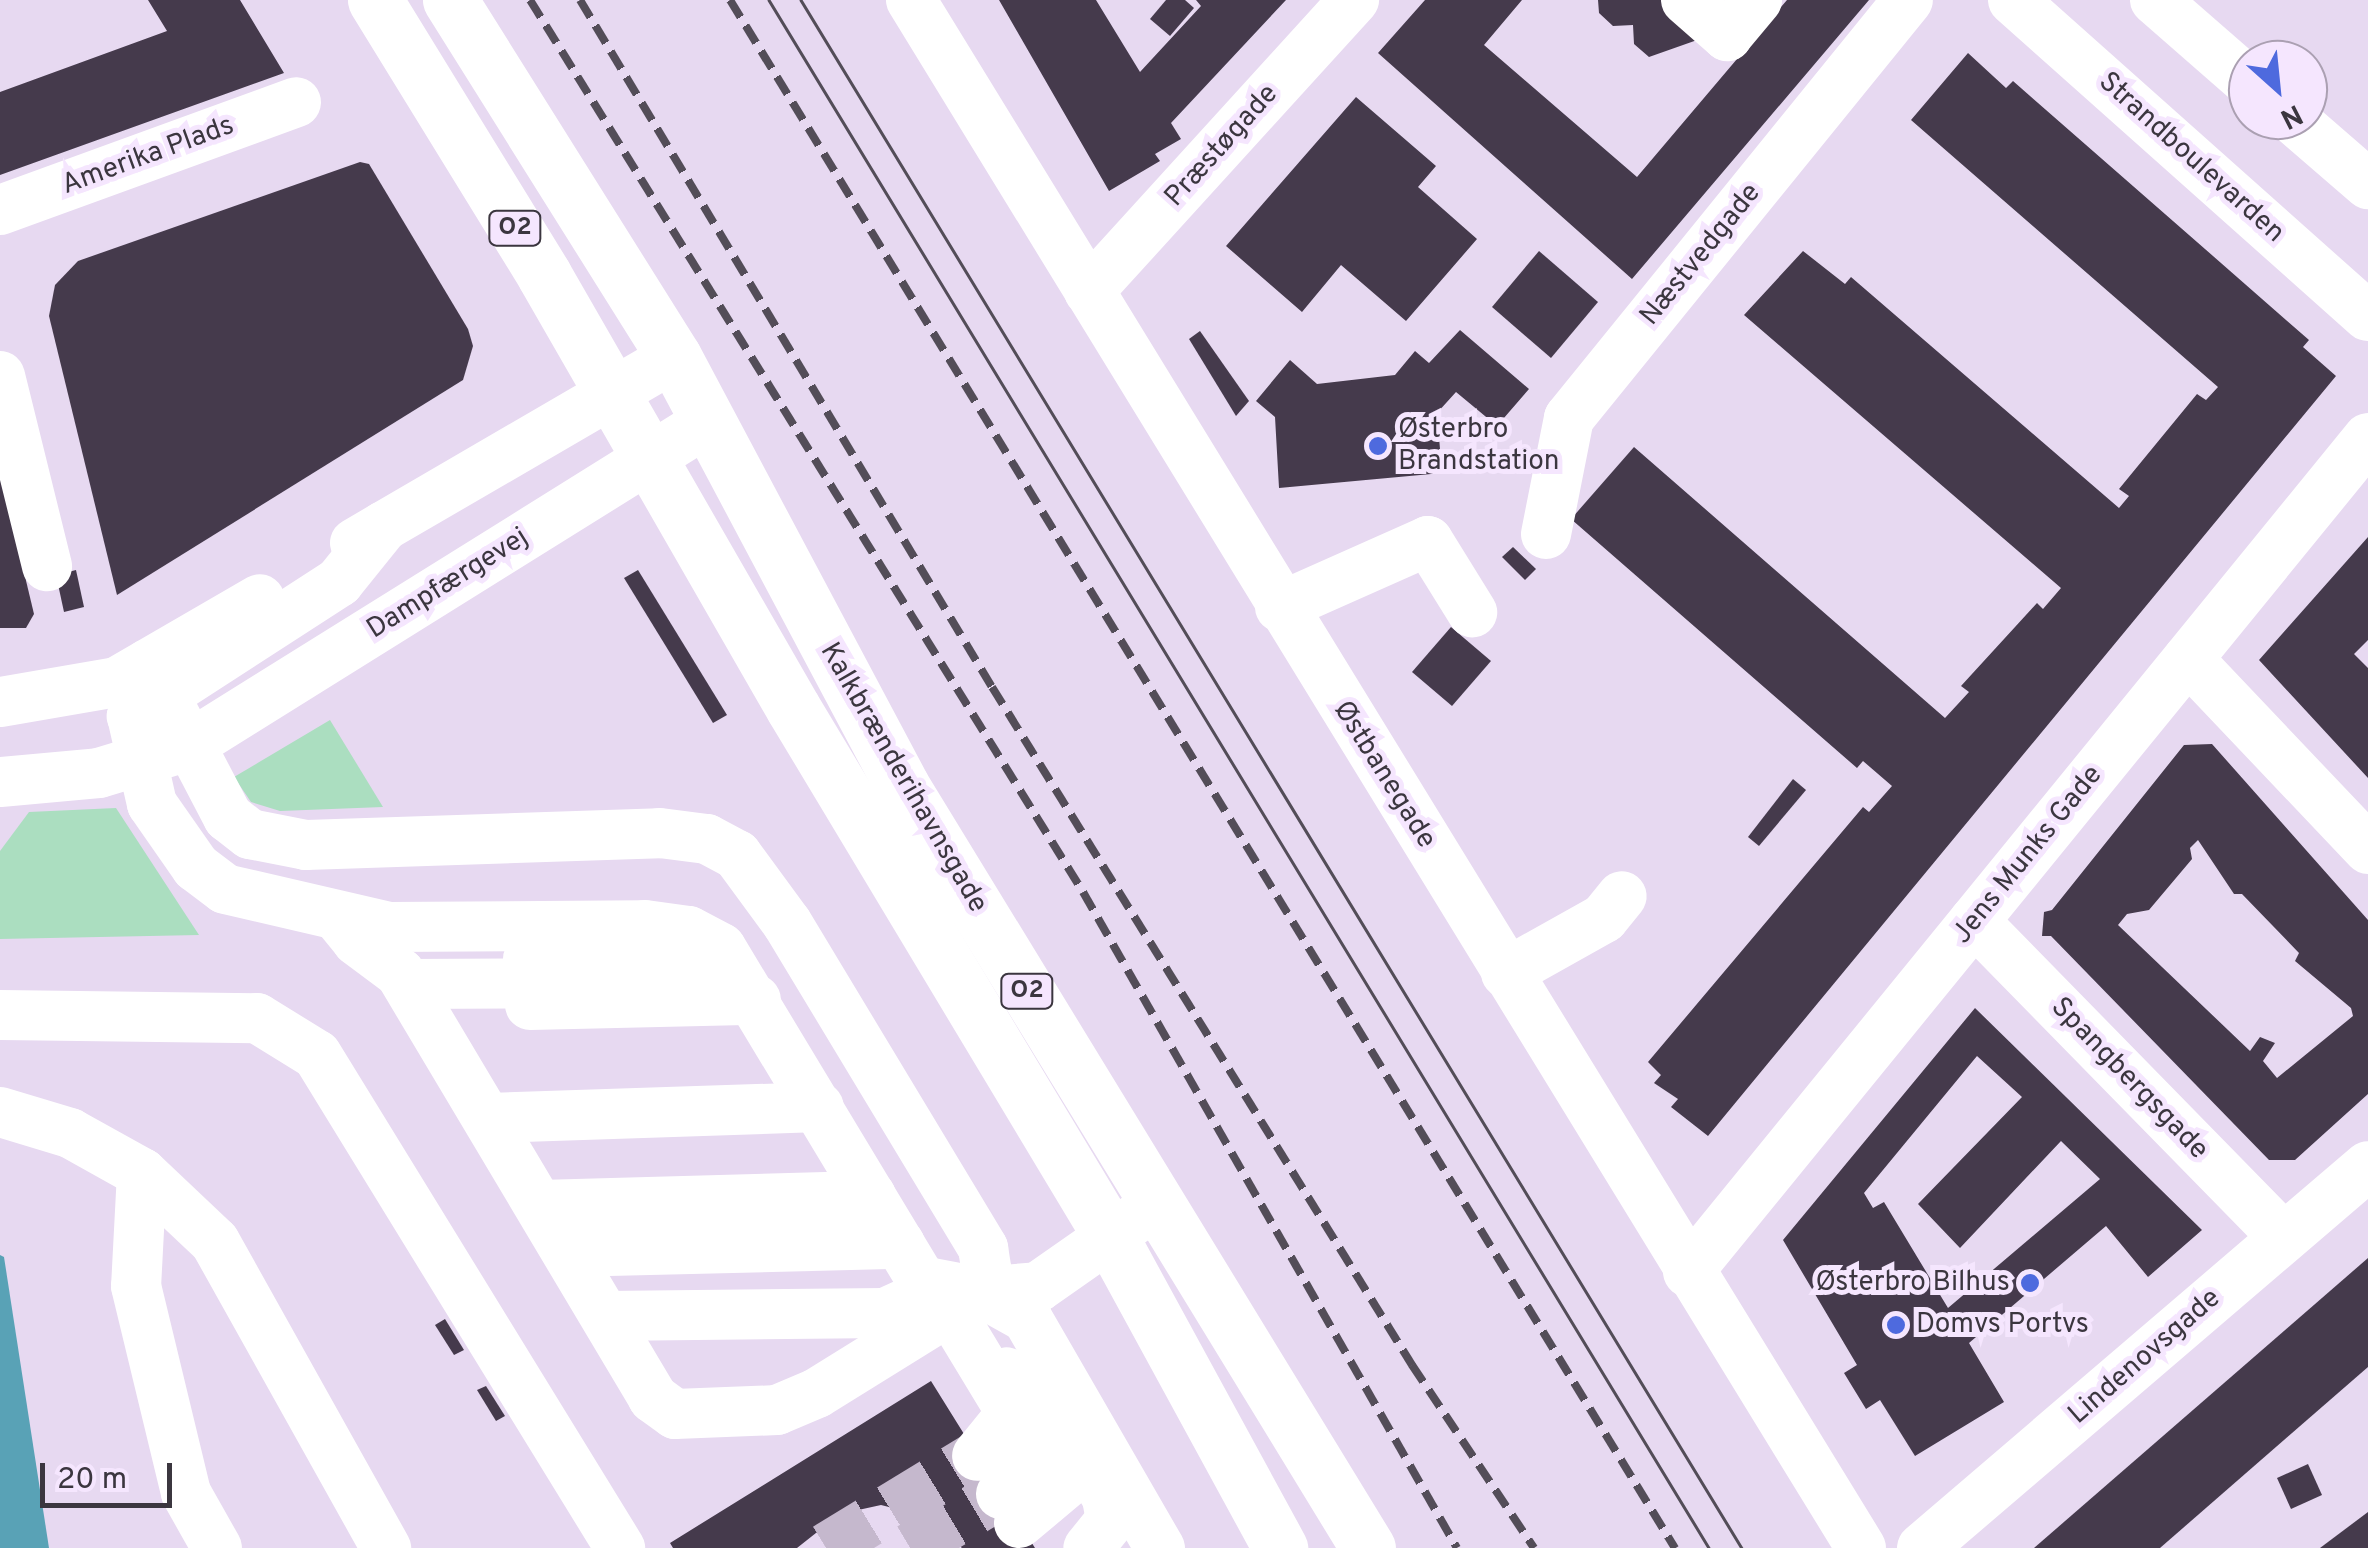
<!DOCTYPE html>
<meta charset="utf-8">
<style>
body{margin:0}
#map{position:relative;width:2368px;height:1548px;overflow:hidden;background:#e7d9f1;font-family:Overpass,sans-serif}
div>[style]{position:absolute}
.green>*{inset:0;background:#abdec0}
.water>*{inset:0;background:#59a2b6}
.building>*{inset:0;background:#453a4c}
.minor-tunnel>*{height:50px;margin-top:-25px;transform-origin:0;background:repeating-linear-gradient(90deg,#c5b8cd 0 50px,transparent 0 75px)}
.minor>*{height:50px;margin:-25px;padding:0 25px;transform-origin:25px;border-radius:25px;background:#fff}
.major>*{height:55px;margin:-27.5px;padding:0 27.5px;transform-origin:27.5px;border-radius:27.5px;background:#fff}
.tram>*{height:2.5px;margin:-1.25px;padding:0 1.25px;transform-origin:1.25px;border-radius:1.25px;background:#534d58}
.rail>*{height:8px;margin-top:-4px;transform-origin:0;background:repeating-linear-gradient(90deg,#534d58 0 20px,transparent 0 30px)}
.dots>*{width:28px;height:28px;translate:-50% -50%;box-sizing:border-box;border:5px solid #f5e6fe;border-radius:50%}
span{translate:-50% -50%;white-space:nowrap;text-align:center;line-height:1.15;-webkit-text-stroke:10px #f5e6fe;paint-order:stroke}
.shield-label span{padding:2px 8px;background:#f5e6fe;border:2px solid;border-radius:8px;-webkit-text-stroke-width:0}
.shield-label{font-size:25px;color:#3b363f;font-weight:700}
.street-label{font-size:28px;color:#3b363f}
.poi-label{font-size:28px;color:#3b363f}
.left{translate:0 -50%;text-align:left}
.right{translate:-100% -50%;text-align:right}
.north{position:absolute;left:2228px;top:40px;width:100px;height:100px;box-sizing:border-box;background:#f5e6fe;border:2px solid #aba0b2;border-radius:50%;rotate:153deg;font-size:28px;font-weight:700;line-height:40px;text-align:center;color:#3b363f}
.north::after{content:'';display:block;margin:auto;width:35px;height:45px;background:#4e6ade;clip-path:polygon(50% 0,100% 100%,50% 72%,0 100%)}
.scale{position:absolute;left:40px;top:1463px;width:132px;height:45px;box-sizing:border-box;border:5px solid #3b363f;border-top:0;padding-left:12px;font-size:30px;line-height:35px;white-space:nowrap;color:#3b363f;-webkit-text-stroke:8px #f5e6fe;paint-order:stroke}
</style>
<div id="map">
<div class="green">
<i style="clip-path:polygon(330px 720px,383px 807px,280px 811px,251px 802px,234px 777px)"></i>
<i style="clip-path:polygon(116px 808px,199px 935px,0 939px,0 851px,29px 812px)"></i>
</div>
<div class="water">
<i style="clip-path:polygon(0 1255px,4px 1257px,49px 1548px,0 1548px)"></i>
</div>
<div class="building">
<i style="clip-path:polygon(148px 0,240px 0,284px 73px,0 175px,0 92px,167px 31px)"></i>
<i style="clip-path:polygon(999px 0,1096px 0,1140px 72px,1201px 6px,1196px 0,1286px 0,1171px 123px,1181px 139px,1155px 154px,1160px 161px,1109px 191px)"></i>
<i style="clip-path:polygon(1166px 0,1185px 0,1194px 8px,1170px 36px,1150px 19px)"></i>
<i style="clip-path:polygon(1425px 0,1522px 0,1484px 45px,1637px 177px,1787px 0,1869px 0,1632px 279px,1378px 53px)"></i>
<i style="clip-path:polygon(1598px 0,1676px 0,1700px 39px,1649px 57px,1634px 44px,1633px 25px,1613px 26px,1599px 13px)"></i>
<i style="clip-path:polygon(1968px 53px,2006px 88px,2013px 81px,2309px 340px,2303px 347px,2336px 376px,1708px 1136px,1671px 1107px,1678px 1099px,1654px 1083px,1661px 1075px,1648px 1062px,1863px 807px,1869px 812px,1892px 786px,1863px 761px,1857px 768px,1571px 519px,1634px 447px,1945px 718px,1969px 692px,1961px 686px,2037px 603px,2043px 609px,2061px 588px,1744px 315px,1803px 251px,1845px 284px,1851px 277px,2119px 508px,2129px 496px,2119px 489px,2197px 394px,2206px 400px,2218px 387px,1911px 120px)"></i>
<i style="clip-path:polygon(1356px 97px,1436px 166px,1418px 187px,1477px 239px,1406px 321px,1341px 265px,1302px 312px,1226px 246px)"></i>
<i style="clip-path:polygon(360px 162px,369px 164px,468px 329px,473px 346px,463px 380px,117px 595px,49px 316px,55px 285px,78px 261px)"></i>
<i style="clip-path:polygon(1539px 251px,1598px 302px,1551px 358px,1492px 307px)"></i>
<i style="clip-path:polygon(1460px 330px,1529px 389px,1497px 426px,1456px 392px,1437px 413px,1442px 473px,1279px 488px,1275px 417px,1256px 401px,1290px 360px,1317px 384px,1395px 375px,1415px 351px,1429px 363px)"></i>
<i style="clip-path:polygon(1200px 331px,1249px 401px,1236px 416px,1189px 339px)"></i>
<i style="clip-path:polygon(0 472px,34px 614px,26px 628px,0 628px)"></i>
<i style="clip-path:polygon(2368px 537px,2368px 640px,2354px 654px,2368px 668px,2368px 778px,2259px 660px)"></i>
<i style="clip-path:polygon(1513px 547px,1536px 569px,1525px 580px,1502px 557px)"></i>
<i style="clip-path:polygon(76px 570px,84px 607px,64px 612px,56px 575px)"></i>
<i style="clip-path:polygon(638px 570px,727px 715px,713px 723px,624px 578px)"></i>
<i style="clip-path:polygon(1451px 627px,1491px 661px,1452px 706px,1412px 672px)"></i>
<i style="clip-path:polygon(evenodd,2212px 744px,2368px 920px,2368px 1094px,2295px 1160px,2269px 1160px,2051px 936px,2042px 936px,2044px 912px,2052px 910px,2184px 745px,2212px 744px,2198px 840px,2234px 894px,2242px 894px,2299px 953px,2295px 961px,2351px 1008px,2353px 1016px,2277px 1078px,2263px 1061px,2275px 1043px,2260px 1037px,2250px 1051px,2118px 925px,2127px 914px,2149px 910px,2192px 859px,2190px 848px,2198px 840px)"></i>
<i style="clip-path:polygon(1793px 779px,1806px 790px,1759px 846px,1748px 837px)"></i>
<i style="clip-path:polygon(evenodd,1975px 1008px,2202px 1230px,2148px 1277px,2106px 1226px,1969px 1343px,2004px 1402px,1915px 1456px,1880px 1400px,1866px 1409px,1844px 1373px,1857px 1365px,1783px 1240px,1975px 1008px,1977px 1056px,2022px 1097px,1918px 1204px,1960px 1248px,2061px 1141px,2100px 1179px,1948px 1308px,1884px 1202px,1873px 1208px,1864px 1193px,1977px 1056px)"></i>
<i style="clip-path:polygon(2368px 1258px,2368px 1367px,2160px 1548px,2034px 1548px)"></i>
<i style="clip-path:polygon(445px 1319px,464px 1350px,454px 1355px,435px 1325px)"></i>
<i style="clip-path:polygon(931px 1381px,1035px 1548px,962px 1548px,921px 1515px,881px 1505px,840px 1514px,797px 1548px,673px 1548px,670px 1543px)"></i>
<i style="clip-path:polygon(486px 1386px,505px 1416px,496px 1421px,477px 1390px)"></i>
<i style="clip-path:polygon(2308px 1464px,2322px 1495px,2291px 1509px,2277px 1478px)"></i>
<i style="clip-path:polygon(2368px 1512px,2368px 1548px,2320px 1548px)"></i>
</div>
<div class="minor-tunnel">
<i style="left:826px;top:1548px;width:177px;rotate:-31.4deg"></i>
<i style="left:910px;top:1548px;width:106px;rotate:-30.7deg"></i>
</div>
<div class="minor">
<i style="left:911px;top:0;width:1816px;rotate:58.46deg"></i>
<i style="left:1686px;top:0;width:55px;rotate:41.3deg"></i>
<i style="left:1727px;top:36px;width:47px;rotate:-50.2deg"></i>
<i style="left:2013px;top:0;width:475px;rotate:41.7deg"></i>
<i style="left:2155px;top:0;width:123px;rotate:41.1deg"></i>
<i style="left:2294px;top:120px;width:98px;rotate:40.9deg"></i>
<i style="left:0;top:210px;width:315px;rotate:-20deg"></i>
<i style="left:1089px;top:291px;width:394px;rotate:-47.7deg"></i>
<i style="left:0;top:376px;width:196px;rotate:76.1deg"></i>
<i style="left:384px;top:526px;width:72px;rotate:128.8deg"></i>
<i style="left:339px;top:582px;width:247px;rotate:147.1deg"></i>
<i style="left:132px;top:716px;width:90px;rotate:77.2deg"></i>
<i style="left:152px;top:804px;width:77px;rotate:55.1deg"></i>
<i style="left:196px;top:867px;width:36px;rotate:37deg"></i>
<i style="left:225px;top:889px;width:169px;rotate:13deg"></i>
<i style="left:390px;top:927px;width:255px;rotate:-0.4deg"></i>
<i style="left:645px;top:925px;width:44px;rotate:7.8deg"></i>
<i style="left:689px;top:931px;width:36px;rotate:28deg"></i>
<i style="left:721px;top:948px;width:389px;rotate:58.9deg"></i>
<i style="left:922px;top:1281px;width:59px;rotate:10.7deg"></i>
<i style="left:980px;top:1292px;width:58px;rotate:-4.9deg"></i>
<i style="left:1038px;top:1287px;width:131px;rotate:-35deg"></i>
<i style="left:1546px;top:534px;width:118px;rotate:-78.8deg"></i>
<i style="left:1569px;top:418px;width:538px;rotate:-50.96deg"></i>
<i style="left:355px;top:543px;width:369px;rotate:-30.2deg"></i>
<i style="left:1280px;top:607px;width:162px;rotate:-24deg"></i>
<i style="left:1428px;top:541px;width:84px;rotate:58.2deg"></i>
<i style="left:2188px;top:659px;width:262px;rotate:46.5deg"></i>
<i style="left:148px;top:664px;width:173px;rotate:62.4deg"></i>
<i style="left:228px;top:817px;width:28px;rotate:38deg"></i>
<i style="left:250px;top:834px;width:57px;rotate:11.1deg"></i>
<i style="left:306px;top:845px;width:354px;rotate:-1.9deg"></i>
<i style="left:660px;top:833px;width:47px;rotate:7.3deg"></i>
<i style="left:707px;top:839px;width:34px;rotate:28deg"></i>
<i style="left:737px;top:855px;width:84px;rotate:53.7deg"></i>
<i style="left:787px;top:923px;width:380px;rotate:58.9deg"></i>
<i style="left:983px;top:1248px;width:24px;rotate:81deg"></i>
<i style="left:987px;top:1272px;width:59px;rotate:120.5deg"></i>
<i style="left:957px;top:1323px;width:95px;rotate:58.8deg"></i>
<i style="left:1006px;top:1404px;width:16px;rotate:90deg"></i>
<i style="left:1006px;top:1420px;width:46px;rotate:128.9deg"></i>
<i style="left:0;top:702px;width:119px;rotate:-9.7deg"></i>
<i style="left:117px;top:682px;width:165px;rotate:-30.1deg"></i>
<i style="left:0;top:782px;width:99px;rotate:-5.2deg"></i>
<i style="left:99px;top:773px;width:93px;rotate:-16.9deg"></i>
<i style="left:188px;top:746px;width:614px;rotate:-31.96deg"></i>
<i style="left:337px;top:916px;width:32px;rotate:51deg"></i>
<i style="left:357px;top:941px;width:54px;rotate:36.7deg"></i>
<i style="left:400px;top:973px;width:495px;rotate:59.2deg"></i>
<i style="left:653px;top:1398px;width:27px;rotate:36deg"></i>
<i style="left:675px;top:1414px;width:102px;rotate:-2.2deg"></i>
<i style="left:777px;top:1410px;width:43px;rotate:-23deg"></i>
<i style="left:817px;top:1393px;width:192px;rotate:-31.8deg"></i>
<i style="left:1974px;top:921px;width:443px;rotate:45.6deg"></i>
<i style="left:528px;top:959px;width:190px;rotate:0.9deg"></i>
<i style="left:1506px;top:973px;width:112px;rotate:-29.3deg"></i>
<i style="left:1604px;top:918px;width:28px;rotate:-51deg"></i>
<i style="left:407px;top:984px;width:165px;rotate:-0.3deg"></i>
<i style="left:530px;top:1005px;width:226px;rotate:-1.3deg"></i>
<i style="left:0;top:1015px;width:257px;rotate:0.7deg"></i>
<i style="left:257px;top:1018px;width:70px;rotate:31.7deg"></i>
<i style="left:317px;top:1055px;width:579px;rotate:58.42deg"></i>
<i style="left:0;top:1112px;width:73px;rotate:16.7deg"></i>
<i style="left:70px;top:1133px;width:82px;rotate:29.1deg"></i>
<i style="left:142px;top:1173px;width:100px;rotate:43.4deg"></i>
<i style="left:215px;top:1242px;width:351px;rotate:60.8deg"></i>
<i style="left:489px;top:1118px;width:330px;rotate:-1.9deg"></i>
<i style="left:142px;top:1173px;width:113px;rotate:93deg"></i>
<i style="left:136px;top:1286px;width:213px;rotate:76.4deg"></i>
<i style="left:186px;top:1493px;width:63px;rotate:60.6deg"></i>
<i style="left:540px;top:1205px;width:331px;rotate:-1.6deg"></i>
<i style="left:567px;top:1252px;width:333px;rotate:-1.4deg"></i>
<i style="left:1688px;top:1272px;width:1076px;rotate:-50.81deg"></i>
<i style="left:980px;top:1292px;width:54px;rotate:29deg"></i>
<i style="left:1027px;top:1318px;width:266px;rotate:60deg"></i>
<i style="left:605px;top:1316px;width:280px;rotate:-0.6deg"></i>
<i style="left:885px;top:1313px;width:63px;rotate:-24.5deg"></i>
<i style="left:1088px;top:1466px;width:37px;rotate:59deg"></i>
<i style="left:1107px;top:1498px;width:22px;rotate:80deg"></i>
<i style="left:1111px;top:1520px;width:36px;rotate:129deg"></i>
<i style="left:1001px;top:1494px;width:49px;rotate:-42.5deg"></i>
<i style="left:1037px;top:1461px;width:18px;rotate:-68deg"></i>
<i style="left:1044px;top:1444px;width:81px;rotate:-117.8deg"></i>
<i style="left:1019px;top:1523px;width:67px;rotate:-40.1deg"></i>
<i style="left:1070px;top:1480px;width:37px;rotate:-84deg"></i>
<i style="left:1922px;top:1548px;width:587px;rotate:-40.58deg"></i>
</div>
<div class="major">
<i style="left:375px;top:0;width:323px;rotate:58.4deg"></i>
<i style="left:544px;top:275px;width:499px;rotate:60.1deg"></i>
<i style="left:793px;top:708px;width:614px;rotate:59deg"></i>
<i style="left:1109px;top:1234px;width:358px;rotate:61.4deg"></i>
<i style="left:450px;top:0;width:421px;rotate:57.9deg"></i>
<i style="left:674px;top:357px;width:486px;rotate:62deg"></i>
<i style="left:902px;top:786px;width:893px;rotate:58.55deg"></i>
</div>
<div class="tram">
<i style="left:769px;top:0;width:1811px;rotate:58.73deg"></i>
<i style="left:801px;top:0;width:1812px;rotate:58.71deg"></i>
</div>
<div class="rail">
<i style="left:530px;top:0;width:1050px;rotate:58.2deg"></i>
<i style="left:1083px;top:892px;width:755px;rotate:60.31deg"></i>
<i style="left:580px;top:0;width:801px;rotate:59.05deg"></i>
<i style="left:992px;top:687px;width:798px;rotate:58.22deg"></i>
<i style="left:1412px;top:1365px;width:220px;rotate:56.3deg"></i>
<i style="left:730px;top:0;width:1814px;rotate:58.6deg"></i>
</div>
<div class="dots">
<i style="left:1378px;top:446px;background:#4e6ade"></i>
<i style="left:2030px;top:1283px;background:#4e6ade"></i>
<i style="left:1896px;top:1325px;background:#4e6ade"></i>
</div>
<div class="shield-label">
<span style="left:515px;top:228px">O2</span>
<span style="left:1027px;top:991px">O2</span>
</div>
<div class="street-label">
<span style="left:1222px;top:146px;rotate:-48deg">Præstøgade</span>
<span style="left:148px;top:156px;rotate:-20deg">Amerika Plads</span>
<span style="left:2191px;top:158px;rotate:42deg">Strandboulevarden</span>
<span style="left:1701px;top:255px;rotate:-51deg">Næstvedgade</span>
<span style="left:448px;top:584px;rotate:-32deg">Dampfærgevej</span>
<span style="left:1384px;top:775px;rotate:58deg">Østbanegade</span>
<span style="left:903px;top:778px;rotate:60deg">Kalkbrænderihavnsgade</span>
<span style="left:2028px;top:855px;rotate:-51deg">Jens Munks Gade</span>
<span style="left:2129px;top:1079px;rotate:46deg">Spangbergsgade</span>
<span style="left:2145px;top:1357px;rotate:-41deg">Lindenovsgade</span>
</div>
<div class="poi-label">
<span class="left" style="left:1398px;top:446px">Østerbro<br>Brandstation</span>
<span class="right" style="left:2010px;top:1283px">Østerbro Bilhus</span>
<span class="left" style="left:1916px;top:1325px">Domvs Portvs</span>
</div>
<div class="north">N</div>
<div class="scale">20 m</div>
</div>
